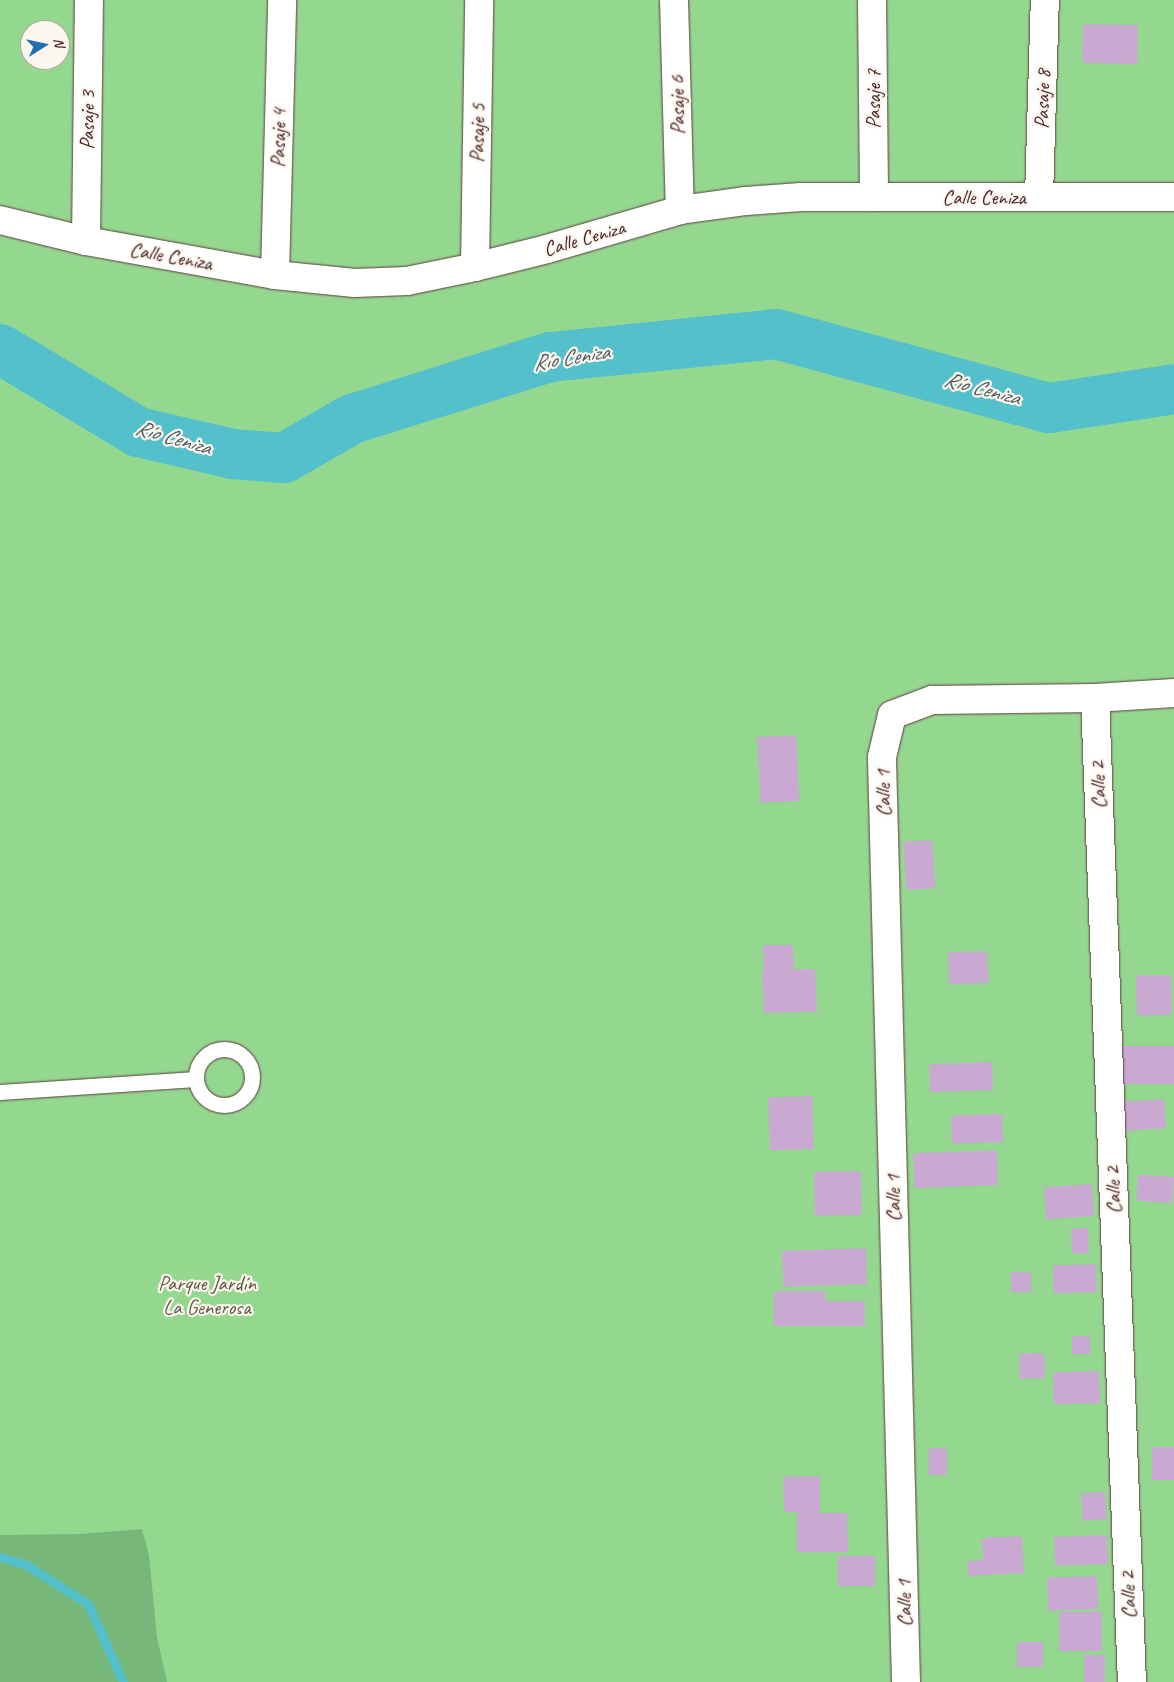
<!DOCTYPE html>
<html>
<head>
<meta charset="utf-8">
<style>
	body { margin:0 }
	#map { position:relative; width:1174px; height:1682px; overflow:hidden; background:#e8e1be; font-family:Caveat,sans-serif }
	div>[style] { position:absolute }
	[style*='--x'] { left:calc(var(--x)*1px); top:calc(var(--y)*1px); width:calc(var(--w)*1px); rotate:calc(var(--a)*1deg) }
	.green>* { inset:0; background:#94d890 }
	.forest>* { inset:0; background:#77b87a }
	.stream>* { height:9px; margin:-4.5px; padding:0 4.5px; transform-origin:4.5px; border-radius:4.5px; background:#53c0cb }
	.river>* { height:50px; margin:-25px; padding:0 25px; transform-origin:25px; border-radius:25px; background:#53c0cb }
	.building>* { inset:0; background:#c9a9d2; transform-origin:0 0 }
	.roads { filter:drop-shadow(0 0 1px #623c41) drop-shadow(0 0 1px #623c41) }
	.lane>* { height:15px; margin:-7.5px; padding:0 7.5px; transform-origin:7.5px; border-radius:7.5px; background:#fff }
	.lane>.ring { margin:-7.5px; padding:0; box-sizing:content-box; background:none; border:15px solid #fff; border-radius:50% }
	.street>* { height:28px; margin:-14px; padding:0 14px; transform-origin:14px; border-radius:14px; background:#fff }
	span { translate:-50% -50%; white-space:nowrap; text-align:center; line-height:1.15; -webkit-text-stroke:4.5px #fbf7ec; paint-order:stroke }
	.street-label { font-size:21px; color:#4a1f2b }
	.park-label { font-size:21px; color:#605649 }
	.water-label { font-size:22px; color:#4d5763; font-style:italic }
	.north { position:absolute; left:20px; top:20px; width:50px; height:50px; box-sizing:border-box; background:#fbf7ec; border:1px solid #b4a19f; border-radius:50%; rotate:80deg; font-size:14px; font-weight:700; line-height:20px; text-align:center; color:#4a1f2b }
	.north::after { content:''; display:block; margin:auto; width:18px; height:22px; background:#1f6fb2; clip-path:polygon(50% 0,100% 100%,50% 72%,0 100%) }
</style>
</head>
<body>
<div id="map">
	<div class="green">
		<i style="clip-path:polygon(evenodd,0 0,1174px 0,1174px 1682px,0 1682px,0 0,30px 30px,60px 30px,60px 60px,30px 60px,30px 30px)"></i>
	</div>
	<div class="forest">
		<i style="clip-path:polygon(142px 1529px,149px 1555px,157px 1637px,167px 1682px,0 1682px,0 1535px,80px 1534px)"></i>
	</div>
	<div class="stream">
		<i style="--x:0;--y:1557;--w:26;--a:16"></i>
		<i style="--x:25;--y:1564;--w:75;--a:32.4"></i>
		<i style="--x:88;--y:1604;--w:85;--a:65.8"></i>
	</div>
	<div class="river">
		<i style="--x:0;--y:349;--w:161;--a:31"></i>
		<i style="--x:138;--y:432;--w:98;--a:13"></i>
		<i style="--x:233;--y:454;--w:51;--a:4.5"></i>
		<i style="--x:284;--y:458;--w:78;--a:-29.8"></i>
		<i style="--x:352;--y:419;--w:207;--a:-17.4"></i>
		<i style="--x:550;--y:357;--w:227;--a:-5.8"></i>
		<i style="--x:776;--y:334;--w:283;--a:15.2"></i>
		<i style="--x:1049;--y:408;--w:126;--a:-8.6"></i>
	</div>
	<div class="building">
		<i style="left:1083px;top:24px;width:55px;height:39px;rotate:1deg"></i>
		<i style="left:796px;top:735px;width:66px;height:39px;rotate:87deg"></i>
		<i style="left:932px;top:840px;width:48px;height:29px;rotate:86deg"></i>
		<i style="clip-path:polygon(763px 945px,793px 945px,794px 970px,815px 969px,817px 1012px,764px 1013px,762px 971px,764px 971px)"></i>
		<i style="left:987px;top:951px;width:32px;height:39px;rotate:88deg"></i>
		<i style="left:1171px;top:975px;width:40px;height:35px;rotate:89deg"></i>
		<i style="left:1174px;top:1046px;width:38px;height:57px;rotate:90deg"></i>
		<i style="left:992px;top:1062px;width:28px;height:63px;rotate:88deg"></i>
		<i style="left:812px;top:1096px;width:53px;height:44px;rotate:88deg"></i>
		<i style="left:1164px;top:1099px;width:29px;height:47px;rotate:86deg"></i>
		<i style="left:1002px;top:1114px;width:28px;height:51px;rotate:88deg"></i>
		<i style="left:997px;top:1150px;width:35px;height:84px;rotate:88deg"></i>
		<i style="left:861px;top:1171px;width:44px;height:47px;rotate:89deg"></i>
		<i style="left:1174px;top:1177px;width:26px;height:36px;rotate:94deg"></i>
		<i style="left:1092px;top:1184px;width:32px;height:48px;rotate:86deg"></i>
		<i style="left:1088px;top:1228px;width:25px;height:17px;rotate:88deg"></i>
		<i style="left:866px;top:1248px;width:36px;height:84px;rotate:88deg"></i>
		<i style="left:1096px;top:1264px;width:28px;height:43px;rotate:88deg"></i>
		<i style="left:1031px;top:1272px;width:20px;height:20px;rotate:90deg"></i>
		<i style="clip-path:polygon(774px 1291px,825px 1291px,825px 1301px,865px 1301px,865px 1326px,774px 1326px)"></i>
		<i style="left:1072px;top:1336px;width:18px;height:18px"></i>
		<i style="left:1044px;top:1353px;width:25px;height:25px;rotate:88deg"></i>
		<i style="left:1099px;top:1371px;width:32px;height:46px;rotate:88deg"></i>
		<i style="left:1174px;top:1447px;width:33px;height:22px;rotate:90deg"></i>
		<i style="left:929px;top:1448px;width:18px;height:27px"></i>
		<i style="clip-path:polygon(820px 1476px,820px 1512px,807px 1513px,847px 1513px,848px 1552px,797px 1552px,797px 1512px,784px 1512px,783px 1477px)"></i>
		<i style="left:1105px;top:1492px;width:27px;height:24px;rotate:86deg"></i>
		<i style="left:1107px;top:1535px;width:29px;height:53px;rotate:88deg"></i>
		<i style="clip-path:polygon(1022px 1536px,1024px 1573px,968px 1576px,967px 1561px,983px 1560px,982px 1538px)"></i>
		<i style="left:838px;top:1556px;width:37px;height:30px"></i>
		<i style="left:1097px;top:1576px;width:33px;height:50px;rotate:88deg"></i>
		<i style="left:1059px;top:1612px;width:43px;height:39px"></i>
		<i style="left:1043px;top:1642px;width:25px;height:26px;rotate:90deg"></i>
		<i style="left:1084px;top:1655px;width:21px;height:27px"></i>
	</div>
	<div class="roads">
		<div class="lane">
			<i class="ring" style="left:196px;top:1049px;width:41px;height:41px"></i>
			<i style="--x:0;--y:1092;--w:196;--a:-3.8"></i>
		</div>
		<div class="street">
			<i style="--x:674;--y:0;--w:210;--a:88.4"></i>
			<i style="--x:872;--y:0;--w:197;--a:89.4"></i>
			<i style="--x:1039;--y:197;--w:197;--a:-88.3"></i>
			<i style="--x:0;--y:220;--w:89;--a:13.7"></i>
			<i style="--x:86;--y:241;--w:192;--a:10.2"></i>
			<i style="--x:275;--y:275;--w:80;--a:5.7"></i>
			<i style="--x:355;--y:283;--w:52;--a:-2.2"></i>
			<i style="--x:407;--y:281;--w:69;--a:-11.6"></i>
			<i style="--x:475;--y:267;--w:74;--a:-14"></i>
			<i style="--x:547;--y:249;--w:139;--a:-16.3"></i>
			<i style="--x:680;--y:210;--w:67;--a:-7.8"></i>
			<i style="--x:746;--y:201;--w:55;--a:-4.2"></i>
			<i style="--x:801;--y:197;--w:373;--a:0"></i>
			<i style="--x:86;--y:241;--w:241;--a:-89.3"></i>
			<i style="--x:475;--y:267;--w:267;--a:-89.1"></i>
			<i style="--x:275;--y:275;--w:275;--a:-88.5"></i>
			<i style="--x:1095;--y:698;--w:985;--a:87.85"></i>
			<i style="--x:906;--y:1682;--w:925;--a:-91.49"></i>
			<i style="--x:882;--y:757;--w:43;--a:-76.6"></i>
			<i style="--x:892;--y:715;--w:43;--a:-20.6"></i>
			<i style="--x:932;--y:700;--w:163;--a:-0.7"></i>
			<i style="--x:1095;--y:698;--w:79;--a:-3.6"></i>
		</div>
	</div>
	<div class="street-label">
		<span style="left:873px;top:99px;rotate:-90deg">Pasaje 7</span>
		<span style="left:1042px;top:99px;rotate:-88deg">Pasaje 8</span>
		<span style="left:677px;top:105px;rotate:-91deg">Pasaje 6</span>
		<span style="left:87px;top:120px;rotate:-89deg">Pasaje 3</span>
		<span style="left:477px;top:133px;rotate:-89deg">Pasaje 5</span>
		<span style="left:278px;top:138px;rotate:-89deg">Pasaje 4</span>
		<span style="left:984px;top:197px">Calle Ceniza</span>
		<span style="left:584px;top:238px;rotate:-16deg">Calle Ceniza</span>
		<span style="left:171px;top:256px;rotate:10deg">Calle Ceniza</span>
		<span style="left:1098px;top:785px;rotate:-92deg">Calle 2</span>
		<span style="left:883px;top:793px;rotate:-91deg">Calle 1</span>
		<span style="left:1113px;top:1190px;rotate:-92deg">Calle 2</span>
		<span style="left:893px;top:1198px;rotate:-91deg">Calle 1</span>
		<span style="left:1128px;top:1595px;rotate:-92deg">Calle 2</span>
		<span style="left:904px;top:1603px;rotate:-91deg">Calle 1</span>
	</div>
	<div class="park-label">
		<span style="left:207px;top:1295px">Parque Jardín<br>La Generosa</span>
	</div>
	<div class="water-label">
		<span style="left:571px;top:358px;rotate:-9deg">Río Ceniza</span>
		<span style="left:982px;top:389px;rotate:15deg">Río Ceniza</span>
		<span style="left:173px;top:438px;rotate:16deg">Río Ceniza</span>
	</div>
	<div class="north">N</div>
</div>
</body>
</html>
